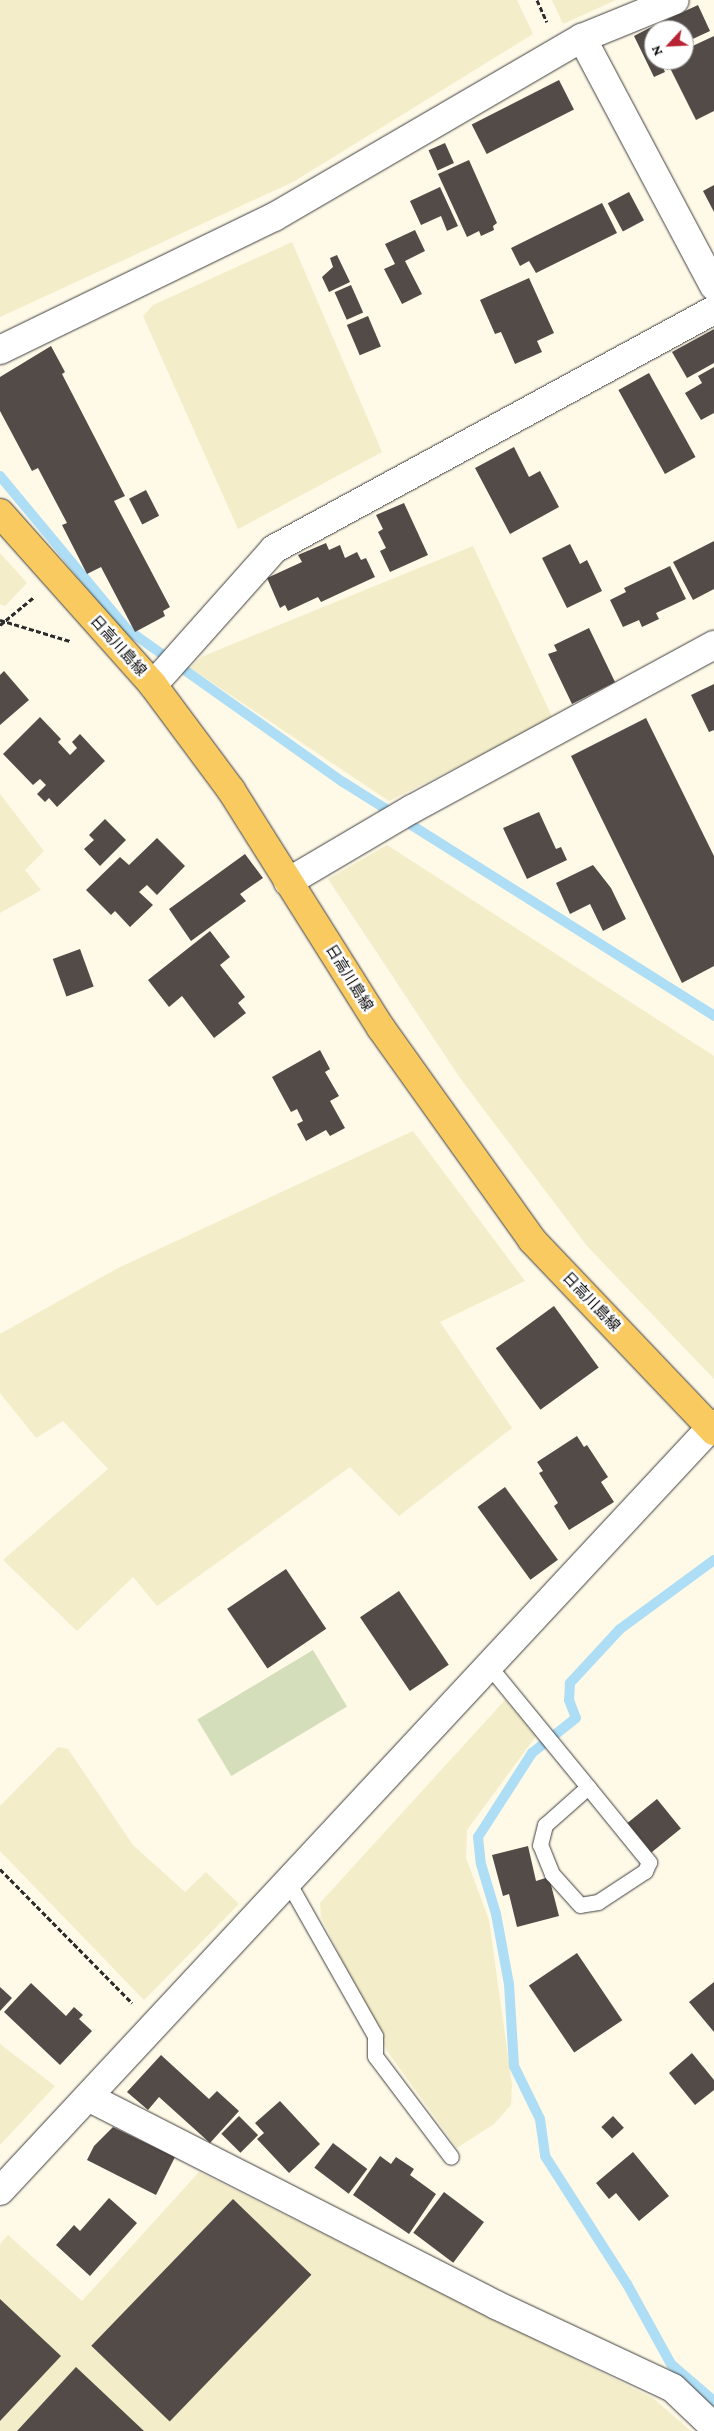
<!DOCTYPE html>
<html>
<head>
<meta charset="utf-8">
<style>
	body { margin:0 }
	#map { position:relative; width:714px; height:2431px; overflow:hidden; background:#fff9e7; font-family:"Crimson Pro","Noto Sans JP",serif }
	div>[style] { position:absolute }
	[style*='--x'] { left:calc(var(--x)*1px); top:calc(var(--y)*1px); width:calc(var(--w)*1px); rotate:calc(var(--a)*1deg) }
	.farmland>* { inset:0; background:#f3edc9 }
	.cemetery>* { inset:0; background:#d5debb; transform-origin:0 0 }
	.stream>* { height:10px; margin:-5px; padding:0 5px; transform-origin:5px; border-radius:5px; background:#addef5 }
	.building>* { inset:0; background:#534b47; transform-origin:0 0 }
	.path>* { height:3px; margin-top:-1.5px; transform-origin:0; background:repeating-linear-gradient(90deg,#2c2c2c 0 5px,transparent 0 7.5px) }
	.roads { filter:drop-shadow(0 0 1px #3d3d3d) drop-shadow(0 0 1px #3d3d3d) }
	.service>* { height:15px; margin:-7.5px; padding:0 7.5px; transform-origin:7.5px; border-radius:7.5px; background:#fff }
	.minor>* { height:28px; margin:-14px; padding:0 14px; transform-origin:14px; border-radius:14px; background:#fff }
	.primary>* { height:28px; margin:-14px; padding:0 14px; transform-origin:14px; border-radius:14px; background:#f8ca5f }
	span { translate:-50% -50%; white-space:nowrap; text-align:center; line-height:1.15; -webkit-text-stroke:5px #fff; paint-order:stroke }
	.street-label { font-size:15px; color:#0a0a0a }
	.north { position:absolute; left:644px; top:20px; width:50px; height:50px; box-sizing:border-box; background:#fff; border:1px solid #9d9d9d; border-radius:50%; rotate:245deg; font-size:14px; font-weight:700; line-height:20px; text-align:center; color:#0a0a0a }
	.north::after { content:''; display:block; margin:auto; width:18px; height:22px; background:#b82434; clip-path:polygon(50% 0,100% 100%,50% 72%,0 100%) }
</style>
</head>
<body>
<div id="map">
	<div class="farmland">
		<i style="clip-path:polygon(0 0,517px 0,533px 34px,293px 182px,0 317px)"></i>
		<i style="clip-path:polygon(552px 0,616px 0,563px 24px)"></i>
		<i style="clip-path:polygon(292px 242px,382px 452px,238px 529px,143px 316px,153px 305px)"></i>
		<i style="clip-path:polygon(473px 546px,553px 719px,389px 801px,190px 668px,201px 657px)"></i>
		<i style="clip-path:polygon(0 553px,27px 583px,5px 606px,0 604px)"></i>
		<i style="clip-path:polygon(0 794px,44px 851px,25px 870px,41px 890px,0 913px)"></i>
		<i style="clip-path:polygon(387px 845px,714px 1056px,714px 1379px,587px 1246px,460px 1078px,328px 879px)"></i>
		<i style="clip-path:polygon(413px 1131px,525px 1281px,440px 1322px,512px 1428px,399px 1516px,350px 1467px,157px 1606px,133px 1577px,77px 1631px,3px 1560px,108px 1469px,63px 1421px,36px 1438px,0 1393px,0 1334px,118px 1268px)"></i>
		<i style="clip-path:polygon(505px 1700px,536px 1736px,467px 1830px,466px 1858px,489px 1920px,512px 2085px,511px 2105px,494px 2124px,457px 2148px,387px 2051px,321px 1917px,320px 1903px)"></i>
		<i style="clip-path:polygon(58px 1747px,68px 1749px,133px 1845px,185px 1892px,206px 1872px,239px 1904px,144px 2000px,0 1851px,0 1806px)"></i>
		<i style="clip-path:polygon(0 2044px,55px 2086px,0 2145px)"></i>
		<i style="clip-path:polygon(199px 2172px,653px 2398px,691px 2431px,0 2431px,0 2244px,8px 2235px,82px 2301px)"></i>
	</div>
	<div class="cemetery">
		<i style="left:313px;top:1650px;width:66px;height:135px;rotate:59deg"></i>
	</div>
	<div class="stream">
		<i style="--x:0;--y:476;--w:200;--a:50.3"></i>
		<i style="--x:128;--y:630;--w:263;--a:35.3"></i>
		<i style="--x:343;--y:782;--w:439;--a:32.2"></i>
		<i style="--x:714;--y:1560;--w:117;--a:143.7"></i>
		<i style="--x:620;--y:1629;--w:74;--a:132.8"></i>
		<i style="--x:570;--y:1683;--w:17;--a:93"></i>
		<i style="--x:569;--y:1700;--w:19;--a:69"></i>
		<i style="--x:576;--y:1718;--w:56;--a:141.5"></i>
		<i style="--x:532;--y:1753;--w:100;--a:122.7"></i>
		<i style="--x:478;--y:1837;--w:27;--a:84"></i>
		<i style="--x:481;--y:1864;--w:52;--a:73.3"></i>
		<i style="--x:496;--y:1914;--w:71;--a:79.5"></i>
		<i style="--x:509;--y:1984;--w:82;--a:86.5"></i>
		<i style="--x:514;--y:2066;--w:59;--a:63.9"></i>
		<i style="--x:540;--y:2119;--w:37;--a:82"></i>
		<i style="--x:545;--y:2156;--w:152;--a:57.4"></i>
		<i style="--x:627;--y:2284;--w:91;--a:61.2"></i>
		<i style="--x:671;--y:2364;--w:57;--a:40.7"></i>
	</div>
	<div class="building">
		<i style="clip-path:polygon(698px 5px,710px 31px,684px 43px,684px 30px,662px 30px,659px 23px)"></i>
		<i style="clip-path:polygon(655px 25px,654px 60px,660px 60px,665px 72px,654px 77px,634px 36px)"></i>
		<i style="clip-path:polygon(714px 36px,714px 111px,696px 120px,666px 60px,684px 60px,684px 50px)"></i>
		<i style="left:559px;top:80px;width:33px;height:98px;rotate:63deg"></i>
		<i style="left:445px;top:143px;width:22px;height:18px;rotate:66deg"></i>
		<i style="clip-path:polygon(469px 160px,497px 223px,493px 226px,494px 230px,481px 236px,479px 231px,467px 237px,438px 174px)"></i>
		<i style="clip-path:polygon(714px 185px,714px 212px,703px 191px)"></i>
		<i style="clip-path:polygon(440px 187px,458px 226px,447px 231px,441px 216px,421px 225px,410px 201px)"></i>
		<i style="left:629px;top:192px;width:32px;height:24px;rotate:62deg"></i>
		<i style="clip-path:polygon(602px 203px,617px 233px,536px 273px,529px 261px,520px 266px,511px 248px)"></i>
		<i style="clip-path:polygon(415px 230px,425px 251px,405px 261px,422px 294px,402px 304px,384px 269px,395px 264px,385px 244px)"></i>
		<i style="clip-path:polygon(337px 255px,350px 282px,329px 292px,322px 277px,333px 267px,330px 258px)"></i>
		<i style="clip-path:polygon(529px 278px,554px 333px,537px 341px,542px 352px,515px 364px,501px 332px,495px 334px,480px 300px)"></i>
		<i style="left:351px;top:285px;width:30px;height:18px;rotate:66deg"></i>
		<i style="left:368px;top:316px;width:33px;height:23px;rotate:67deg"></i>
		<i style="clip-path:polygon(714px 329px,714px 363px,687px 378px,672px 352px)"></i>
		<i style="clip-path:polygon(51px 346px,65px 372px,62px 374px,125px 496px,114px 501px,170px 607px,163px 611px,165px 616px,135px 632px,101px 567px,87px 574px,62px 525px,67px 523px,38px 468px,32px 471px,0 411px,0 377px)"></i>
		<i style="clip-path:polygon(714px 367px,714px 413px,701px 420px,685px 393px,702px 383px,698px 376px)"></i>
		<i style="left:649px;top:373px;width:96px;height:35px;rotate:61deg"></i>
		<i style="clip-path:polygon(514px 447px,529px 477px,540px 471px,559px 507px,510px 534px,475px 468px)"></i>
		<i style="left:146px;top:490px;width:29px;height:19px;rotate:63deg"></i>
		<i style="clip-path:polygon(404px 503px,428px 555px,390px 572px,380px 551px,386px 548px,378px 532px,383px 529px,376px 515px)"></i>
		<i style="clip-path:polygon(714px 541px,714px 589px,693px 600px,673px 562px)"></i>
		<i style="clip-path:polygon(326px 543px,329px 550px,340px 545px,345px 558px,357px 552px,361px 560px,366px 558px,375px 577px,321px 602px,318px 597px,288px 611px,285px 605px,280px 608px,267px 578px,302px 562px,298px 555px)"></i>
		<i style="clip-path:polygon(570px 544px,580px 564px,587px 560px,602px 591px,567px 608px,542px 558px)"></i>
		<i style="clip-path:polygon(670px 566px,686px 599px,656px 613px,659px 619px,642px 627px,639px 620px,623px 627px,610px 600px,626px 592px,624px 588px)"></i>
		<i style="clip-path:polygon(589px 628px,615px 682px,572px 704px,548px 654px,557px 651px,554px 645px)"></i>
		<i style="clip-path:polygon(4px 671px,29px 700px,0 725px,0 675px)"></i>
		<i style="clip-path:polygon(714px 684px,714px 730px,709px 732px,691px 695px)"></i>
		<i style="clip-path:polygon(40px 717px,61px 739px,58px 742px,70px 755px,77px 748px,72px 742px,80px 734px,105px 761px,57px 807px,49px 798px,45px 802px,37px 794px,46px 785px,40px 779px,33px 785px,3px 754px)"></i>
		<i style="clip-path:polygon(646px 718px,714px 856px,714px 966px,682px 983px,571px 756px)"></i>
		<i style="clip-path:polygon(539px 812px,556px 849px,561px 847px,567px 860px,527px 879px,503px 828px)"></i>
		<i style="clip-path:polygon(105px 819px,126px 840px,100px 866px,84px 849px,94px 840px,89px 835px)"></i>
		<i style="clip-path:polygon(157px 838px,185px 866px,157px 895px,147px 885px,139px 892px,153px 905px,130px 927px,115px 911px,111px 915px,86px 890px,120px 857px,129px 865px)"></i>
		<i style="clip-path:polygon(245px 854px,263px 878px,240px 894px,246px 901px,191px 941px,169px 909px)"></i>
		<i style="clip-path:polygon(593px 865px,611px 888px,626px 919px,603px 931px,590px 904px,570px 914px,556px 883px)"></i>
		<i style="clip-path:polygon(210px 931px,230px 957px,220px 965px,245px 997px,238px 1003px,246px 1013px,214px 1038px,182px 996px,169px 1007px,148px 980px)"></i>
		<i style="left:80px;top:949px;width:40px;height:29px;rotate:70deg"></i>
		<i style="clip-path:polygon(320px 1050px,330px 1069px,325px 1072px,339px 1096px,330px 1101px,345px 1128px,330px 1136px,326px 1130px,306px 1141px,297px 1124px,303px 1121px,297px 1109px,291px 1112px,272px 1077px)"></i>
		<i style="left:554px;top:1306px;width:76px;height:72px;rotate:54deg"></i>
		<i style="clip-path:polygon(577px 1436px,584px 1447px,587px 1445px,608px 1477px,601px 1482px,614px 1502px,569px 1530px,554px 1506px,558px 1503px,539px 1473px,543px 1471px,537px 1462px)"></i>
		<i style="left:505px;top:1487px;width:90px;height:34px;rotate:54deg"></i>
		<i style="left:286px;top:1569px;width:72px;height:71px;rotate:56deg"></i>
		<i style="left:399px;top:1591px;width:89px;height:47px;rotate:56deg"></i>
		<i style="left:657px;top:1799px;width:38px;height:38px;rotate:51deg"></i>
		<i style="clip-path:polygon(528px 1846px,536px 1881px,549px 1877px,559px 1916px,517px 1927px,509px 1894px,503px 1896px,492px 1855px)"></i>
		<i style="left:577px;top:1953px;width:81px;height:58px;rotate:56deg"></i>
		<i style="clip-path:polygon(714px 1982px,714px 2032px,689px 2002px)"></i>
		<i style="clip-path:polygon(31px 1983px,66px 2016px,74px 2007px,83px 2015px,79px 2019px,92px 2031px,60px 2065px,4px 2012px)"></i>
		<i style="clip-path:polygon(0 1987px,12px 1998px,0 2011px)"></i>
		<i style="clip-path:polygon(692px 2053px,714px 2080px,714px 2090px,695px 2105px,669px 2073px)"></i>
		<i style="clip-path:polygon(161px 2055px,209px 2099px,217px 2091px,239px 2111px,210px 2143px,159px 2097px,148px 2110px,127px 2092px)"></i>
		<i style="clip-path:polygon(280px 2101px,320px 2144px,289px 2173px,257px 2139px,264px 2133px,255px 2123px)"></i>
		<i style="left:239px;top:2116px;width:27px;height:25px;rotate:45deg"></i>
		<i style="left:613px;top:2116px;width:16px;height:16px;rotate:47deg"></i>
		<i style="clip-path:polygon(113px 2127px,175px 2157px,156px 2195px,87px 2160px,94px 2146px)"></i>
		<i style="left:333px;top:2143px;width:43px;height:31px;rotate:37deg"></i>
		<i style="clip-path:polygon(633px 2152px,669px 2196px,639px 2221px,616px 2193px,609px 2199px,596px 2183px)"></i>
		<i style="clip-path:polygon(380px 2156px,391px 2164px,396px 2157px,414px 2169px,410px 2175px,436px 2194px,409px 2234px,353px 2195px)"></i>
		<i style="left:444px;top:2192px;width:50px;height:51px;rotate:37deg"></i>
		<i style="clip-path:polygon(109px 2198px,137px 2223px,90px 2276px,56px 2245px,74px 2225px,80px 2231px)"></i>
		<i style="left:233px;top:2199px;width:109px;height:204px;rotate:44deg"></i>
		<i style="clip-path:polygon(0 2299px,61px 2356px,0 2421px)"></i>
		<i style="clip-path:polygon(76px 2367px,144px 2431px,17px 2431px)"></i>
	</div>
	<div class="path">
		<i style="--x:537;--y:0;--w:24;--a:66"></i>
		<i style="--x:0;--y:620;--w:73;--a:16.7"></i>
		<i style="--x:0;--y:625;--w:44;--a:-39.5"></i>
		<i style="--x:0;--y:1869;--w:188;--a:45.4"></i>
	</div>
	<div class="roads">
		<div class="service">
			<i style="--x:489;--y:1666;--w:156;--a:50.7"></i>
			<i style="--x:588;--y:1787;--w:97;--a:50.9"></i>
			<i style="--x:649;--y:1862;--w:10;--a:114"></i>
			<i style="--x:645;--y:1871;--w:56;--a:146.6"></i>
			<i style="--x:598;--y:1902;--w:18;--a:171"></i>
			<i style="--x:580;--y:1905;--w:42;--a:-132.1"></i>
			<i style="--x:552;--y:1874;--w:31;--a:-112"></i>
			<i style="--x:540;--y:1845;--w:21;--a:-76"></i>
			<i style="--x:545;--y:1825;--w:57;--a:-41.5"></i>
			<i style="--x:288;--y:1882;--w:177;--a:60.5"></i>
			<i style="--x:375;--y:2036;--w:20;--a:90"></i>
			<i style="--x:375;--y:2056;--w:126;--a:53"></i>
		</div>
		<div class="minor">
			<i style="--x:582;--y:38;--w:281;--a:62"></i>
			<i style="--x:0;--y:350;--w:305;--a:-25.9"></i>
			<i style="--x:274;--y:217;--w:356;--a:-30.2"></i>
			<i style="--x:582;--y:38;--w:100;--a:-22.2"></i>
			<i style="--x:153;--y:685;--w:182;--a:-48.3"></i>
			<i style="--x:274;--y:549;--w:501;--a:-28.51"></i>
			<i style="--x:288;--y:882;--w:144;--a:-30.5"></i>
			<i style="--x:412;--y:809;--w:344;--a:-28.5"></i>
			<i style="--x:88;--y:2097;--w:458;--a:27"></i>
			<i style="--x:496;--y:2305;--w:195;--a:25.1"></i>
			<i style="--x:673;--y:2388;--w:57;--a:43.6"></i>
			<i style="--x:0;--y:2191;--w:1048;--a:-47.05"></i>
		</div>
		<div class="primary">
			<i style="--x:0;--y:513;--w:230;--a:48.3"></i>
			<i style="--x:153;--y:685;--w:131;--a:53.4"></i>
			<i style="--x:231;--y:790;--w:281;--a:57.8"></i>
			<i style="--x:381;--y:1028;--w:260;--a:54.5"></i>
			<i style="--x:532;--y:1240;--w:264;--a:46.4"></i>
		</div>
	</div>
	<div class="street-label">
		<span style="left:118px;top:646px;rotate:48deg">日高川島線</span>
		<span style="left:349px;top:978px;rotate:58deg">日高川島線</span>
		<span style="left:591px;top:1302px;rotate:46deg">日高川島線</span>
	</div>
	<div class="north">N</div>
</div>
</body>
</html>
